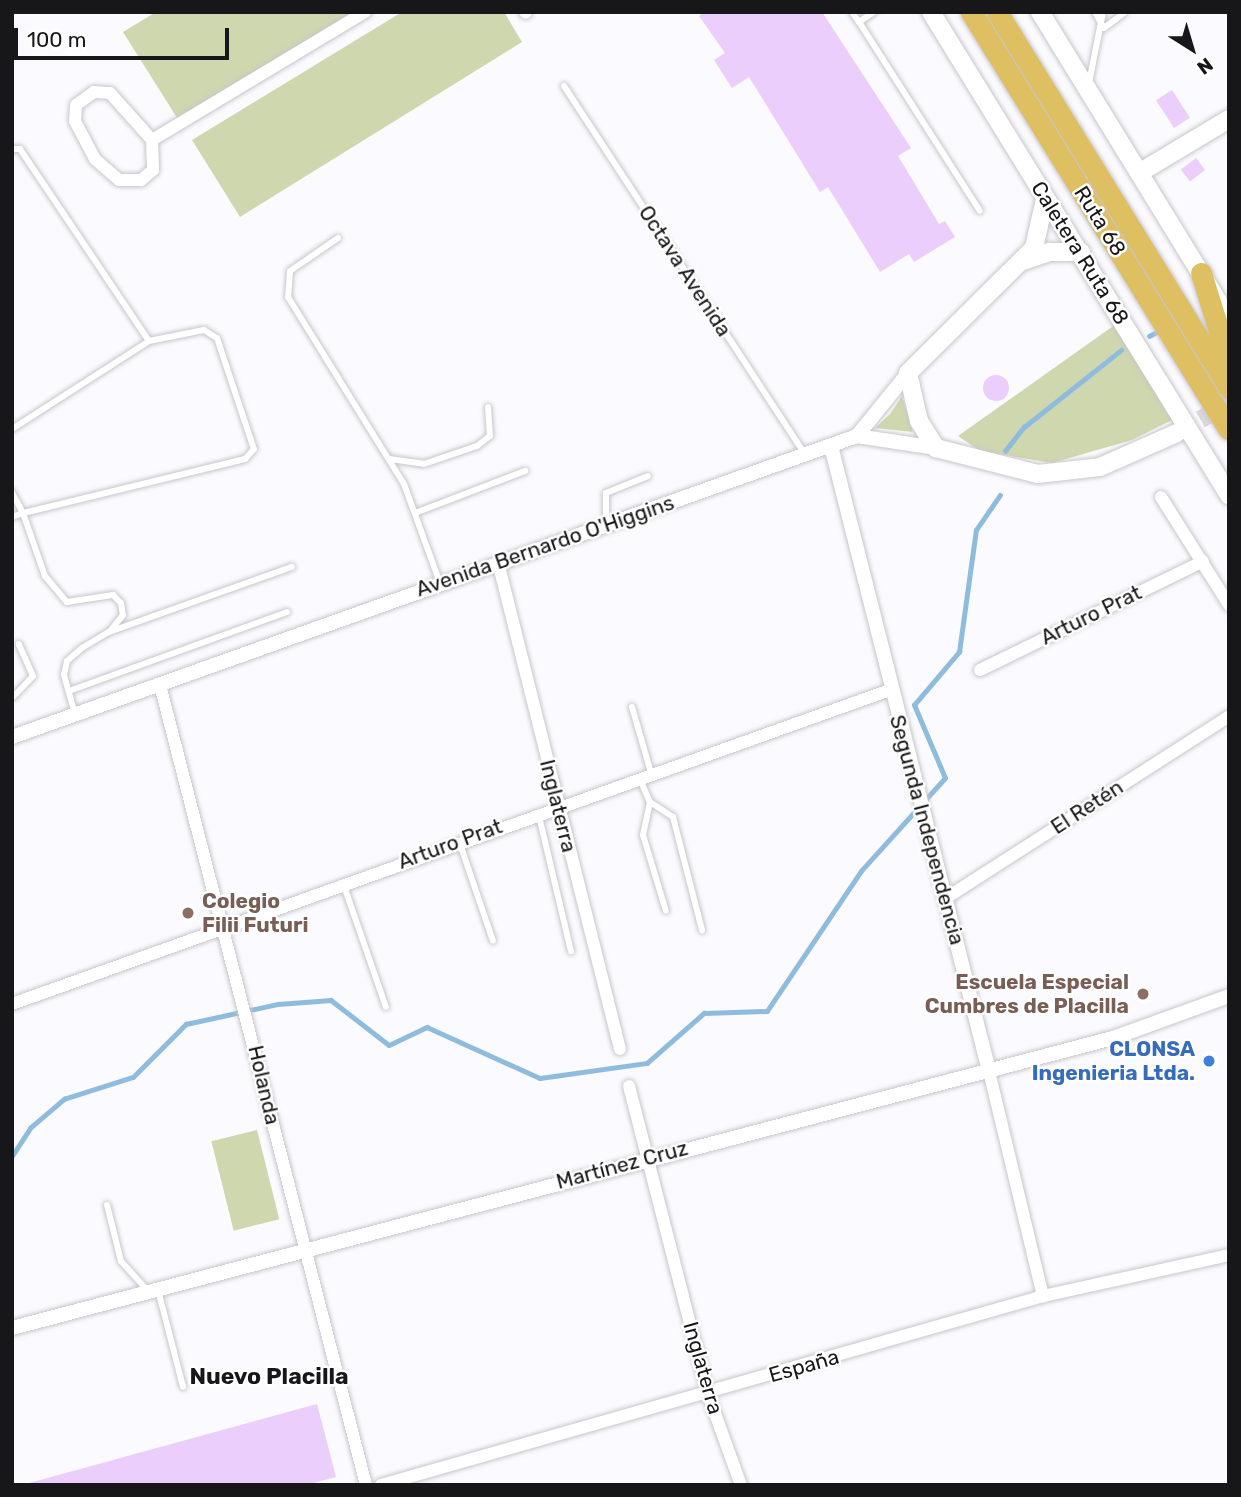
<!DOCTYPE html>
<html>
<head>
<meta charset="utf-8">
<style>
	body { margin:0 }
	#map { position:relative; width:1241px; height:1497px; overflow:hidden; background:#fbfafe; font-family:Rubik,sans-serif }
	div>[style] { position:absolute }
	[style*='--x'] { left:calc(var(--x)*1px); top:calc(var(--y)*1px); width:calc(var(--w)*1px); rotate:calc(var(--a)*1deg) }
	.green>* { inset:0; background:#cfd7ae; transform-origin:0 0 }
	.stream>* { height:4.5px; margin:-2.25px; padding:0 2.25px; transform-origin:2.25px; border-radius:2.25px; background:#8ebcde }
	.building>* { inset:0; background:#ebcefc; transform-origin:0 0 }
	.round { border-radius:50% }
	.secondary-tunnel>* { height:18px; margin-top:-9px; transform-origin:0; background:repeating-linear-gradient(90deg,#d9d8dc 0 18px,transparent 0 27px) }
	.roads { filter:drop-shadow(0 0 2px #c7c6cb) drop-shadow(0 0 2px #c7c6cb) }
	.service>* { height:6px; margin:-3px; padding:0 3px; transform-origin:3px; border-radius:3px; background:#fff }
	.minor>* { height:12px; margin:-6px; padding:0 6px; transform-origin:6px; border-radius:6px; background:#fff }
	.tertiary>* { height:14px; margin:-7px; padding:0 7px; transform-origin:7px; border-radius:7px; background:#fff }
	.secondary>* { height:18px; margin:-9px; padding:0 9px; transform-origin:9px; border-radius:9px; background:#fff }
	.motorway>* { height:21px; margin:-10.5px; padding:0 10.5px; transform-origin:10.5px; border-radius:10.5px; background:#debf62 }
	.dots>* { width:19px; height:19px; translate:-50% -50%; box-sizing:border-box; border:4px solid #fff; border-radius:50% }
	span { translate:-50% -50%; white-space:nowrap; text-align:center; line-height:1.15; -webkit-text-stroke:5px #fff; paint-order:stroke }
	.street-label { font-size:21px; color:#171719 }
	.education-label { font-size:21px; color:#785e54; font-weight:700 }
	.left { translate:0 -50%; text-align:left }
	.right { translate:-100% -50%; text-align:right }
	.shop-label { font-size:21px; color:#366cbe; font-weight:700 }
	.neighbourhood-label { font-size:23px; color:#171719; font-weight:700 }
	.frame { position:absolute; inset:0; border:14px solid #171719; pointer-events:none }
	.north { position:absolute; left:1157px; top:14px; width:70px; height:70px; -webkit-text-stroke:5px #fff; paint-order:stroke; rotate:143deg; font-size:19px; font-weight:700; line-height:28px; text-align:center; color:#171719 }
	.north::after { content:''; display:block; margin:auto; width:24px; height:32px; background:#171719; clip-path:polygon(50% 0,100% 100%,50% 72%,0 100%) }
	.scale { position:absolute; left:14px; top:28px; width:215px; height:32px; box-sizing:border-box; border:4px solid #171719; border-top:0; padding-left:9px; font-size:21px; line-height:24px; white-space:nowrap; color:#171719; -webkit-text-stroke:5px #fff; paint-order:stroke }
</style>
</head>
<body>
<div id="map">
	<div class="green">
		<i style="clip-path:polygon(156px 12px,352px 12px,179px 121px,123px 32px)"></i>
		<i style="clip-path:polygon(402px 12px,504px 12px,522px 42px,240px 217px,192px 140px)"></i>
		<i style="clip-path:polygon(1116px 324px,1172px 420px,1132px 440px,1052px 463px,980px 451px,958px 436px)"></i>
		<i style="clip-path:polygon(902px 396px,913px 432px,875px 428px,890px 414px)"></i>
		<i style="left:257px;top:1130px;width:92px;height:47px;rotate:76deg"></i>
	</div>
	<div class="stream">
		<i style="--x:1149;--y:336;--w:13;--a:-27"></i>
		<i style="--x:1005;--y:451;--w:31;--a:-52"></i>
		<i style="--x:1024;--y:427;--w:124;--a:-38.4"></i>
		<i style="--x:12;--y:1156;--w:33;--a:-57"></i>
		<i style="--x:30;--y:1128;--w:45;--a:-40.5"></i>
		<i style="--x:64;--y:1099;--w:72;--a:-17.7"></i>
		<i style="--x:133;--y:1077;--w:75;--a:-45"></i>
		<i style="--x:186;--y:1024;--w:94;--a:-12.3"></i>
		<i style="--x:278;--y:1004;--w:53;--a:-4.3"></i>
		<i style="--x:331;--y:1000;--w:73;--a:37.8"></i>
		<i style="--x:389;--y:1045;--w:42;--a:-25.3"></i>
		<i style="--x:427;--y:1027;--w:124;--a:24.3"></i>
		<i style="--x:540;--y:1078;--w:108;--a:-8"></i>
		<i style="--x:647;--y:1063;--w:76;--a:-41.3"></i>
		<i style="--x:704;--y:1013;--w:63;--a:-1.8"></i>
		<i style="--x:767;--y:1011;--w:169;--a:-56.1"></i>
		<i style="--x:861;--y:871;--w:125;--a:-47.9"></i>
		<i style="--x:945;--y:778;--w:79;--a:-113"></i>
		<i style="--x:914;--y:705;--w:70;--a:-49.7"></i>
		<i style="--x:959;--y:652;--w:123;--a:-82.1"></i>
		<i style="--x:976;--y:530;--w:42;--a:-55.6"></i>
	</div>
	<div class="building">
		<i style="clip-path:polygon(705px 12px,822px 12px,911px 148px,898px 156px,939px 224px,945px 221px,955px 237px,914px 262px,909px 254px,880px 272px,828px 187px,820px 192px,749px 77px,732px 88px,714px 60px,725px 53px,699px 16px)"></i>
		<i style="left:1172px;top:90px;width:33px;height:19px;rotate:57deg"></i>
		<i style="left:1196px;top:158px;width:15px;height:19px;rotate:53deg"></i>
		<i class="round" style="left:983px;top:375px;width:26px;height:26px"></i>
		<i style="clip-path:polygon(317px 1404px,336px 1477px,306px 1485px,22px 1485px)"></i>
	</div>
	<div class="secondary-tunnel">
		<i style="--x:1177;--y:433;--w:60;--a:-30"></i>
	</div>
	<div class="roads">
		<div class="service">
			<i style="--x:852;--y:12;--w:12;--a:55"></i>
			<i style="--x:859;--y:22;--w:18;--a:-34"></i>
			<i style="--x:1095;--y:12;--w:18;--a:61"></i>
			<i style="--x:1104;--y:28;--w:26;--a:-37"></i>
			<i style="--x:859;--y:22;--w:224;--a:57.4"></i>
			<i style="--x:1089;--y:83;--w:72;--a:-78.8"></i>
			<i style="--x:564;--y:86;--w:439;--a:56.8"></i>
			<i style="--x:12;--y:149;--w:8;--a:0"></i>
			<i style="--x:20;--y:149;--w:231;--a:56.1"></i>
			<i style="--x:338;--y:238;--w:58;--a:145.5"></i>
			<i style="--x:290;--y:271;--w:26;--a:94"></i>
			<i style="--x:288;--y:297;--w:220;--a:58.2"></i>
			<i style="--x:404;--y:484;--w:105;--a:70"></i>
			<i style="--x:12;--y:429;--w:163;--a:-32.7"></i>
			<i style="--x:149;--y:341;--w:56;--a:-11.3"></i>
			<i style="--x:204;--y:330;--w:15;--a:32"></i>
			<i style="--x:217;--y:338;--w:117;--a:71.6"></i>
			<i style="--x:254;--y:449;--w:13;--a:132"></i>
			<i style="--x:245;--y:459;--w:228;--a:166.3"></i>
			<i style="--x:23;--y:513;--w:24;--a:-118"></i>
			<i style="--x:390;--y:459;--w:34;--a:8"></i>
			<i style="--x:424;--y:464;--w:56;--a:-18.8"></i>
			<i style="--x:477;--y:446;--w:16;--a:-38"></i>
			<i style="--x:490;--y:436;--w:29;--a:-94"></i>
			<i style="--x:415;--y:513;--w:118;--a:-20.9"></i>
			<i style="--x:12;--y:517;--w:12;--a:-20"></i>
			<i style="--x:23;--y:513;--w:67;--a:70.8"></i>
			<i style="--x:45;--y:576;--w:34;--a:50"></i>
			<i style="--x:67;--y:602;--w:47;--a:-8.7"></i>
			<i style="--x:113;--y:595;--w:11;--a:45"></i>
			<i style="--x:121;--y:603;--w:12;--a:81"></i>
			<i style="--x:123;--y:615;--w:21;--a:129"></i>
			<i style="--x:606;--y:524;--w:31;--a:-90"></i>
			<i style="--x:606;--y:493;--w:45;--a:-22"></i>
			<i style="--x:69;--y:691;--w:232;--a:-19.9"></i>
			<i style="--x:12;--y:698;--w:30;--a:-46"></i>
			<i style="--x:33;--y:676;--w:35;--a:-114"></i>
			<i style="--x:632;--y:707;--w:69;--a:73.9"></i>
			<i style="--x:75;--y:714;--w:41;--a:-105.8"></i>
			<i style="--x:64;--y:675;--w:14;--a:-78"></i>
			<i style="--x:67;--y:661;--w:20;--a:-41"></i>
			<i style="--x:82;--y:648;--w:31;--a:-31"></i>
			<i style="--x:109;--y:632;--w:194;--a:-19.6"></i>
			<i style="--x:640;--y:779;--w:25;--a:67"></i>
			<i style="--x:650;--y:802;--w:27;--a:33"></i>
			<i style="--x:673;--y:817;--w:117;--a:75.6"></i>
			<i style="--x:650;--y:802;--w:34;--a:102"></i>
			<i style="--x:643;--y:835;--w:79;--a:73.2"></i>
			<i style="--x:539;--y:816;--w:139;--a:76.7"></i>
			<i style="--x:460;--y:844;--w:102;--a:71.2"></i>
			<i style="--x:343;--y:883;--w:131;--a:70.9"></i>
			<i style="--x:107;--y:1205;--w:58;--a:76"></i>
			<i style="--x:121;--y:1261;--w:40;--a:48"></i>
			<i style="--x:158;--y:1290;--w:100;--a:75.5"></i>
		</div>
		<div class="minor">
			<i style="--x:525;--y:12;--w:1;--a:45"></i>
			<i style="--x:94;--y:92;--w:16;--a:4"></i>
			<i style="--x:110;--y:93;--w:63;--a:48.2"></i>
			<i style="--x:152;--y:140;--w:30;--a:88"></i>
			<i style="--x:153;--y:170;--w:16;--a:140"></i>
			<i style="--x:141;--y:180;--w:22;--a:180"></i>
			<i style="--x:119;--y:180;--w:32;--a:-139"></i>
			<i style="--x:95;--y:159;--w:43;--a:-117.8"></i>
			<i style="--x:75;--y:121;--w:16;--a:-86"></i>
			<i style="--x:76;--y:105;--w:22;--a:-36"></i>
			<i style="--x:152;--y:140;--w:249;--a:-31"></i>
			<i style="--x:1161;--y:497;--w:128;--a:57.8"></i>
			<i style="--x:498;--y:562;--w:502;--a:75.94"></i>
			<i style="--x:980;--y:670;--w:248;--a:-26"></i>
			<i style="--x:160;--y:685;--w:826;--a:75.56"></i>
			<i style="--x:946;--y:898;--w:336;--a:-32.7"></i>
			<i style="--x:12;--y:1004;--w:932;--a:-19.68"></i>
			<i style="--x:988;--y:1067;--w:236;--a:76.5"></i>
			<i style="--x:629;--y:1086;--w:318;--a:75.6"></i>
			<i style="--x:708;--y:1394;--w:97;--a:70.1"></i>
			<i style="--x:381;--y:1485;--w:688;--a:-15.93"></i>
			<i style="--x:1043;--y:1296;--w:190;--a:-12.4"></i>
		</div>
		<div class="tertiary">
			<i style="--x:857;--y:436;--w:80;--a:8.6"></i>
			<i style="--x:831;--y:446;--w:641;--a:75.81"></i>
			<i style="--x:12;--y:737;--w:897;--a:-19.61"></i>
			<i style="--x:857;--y:436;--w:81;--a:-51"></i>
			<i style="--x:12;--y:1328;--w:1139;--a:-14.76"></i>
			<i style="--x:1113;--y:1038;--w:123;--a:-19.9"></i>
		</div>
		<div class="secondary">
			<i style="--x:931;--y:12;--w:568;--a:58.33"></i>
			<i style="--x:1040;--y:12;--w:361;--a:58.4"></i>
			<i style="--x:1139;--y:173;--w:105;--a:-31"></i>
			<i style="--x:1045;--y:199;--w:50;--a:102.7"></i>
			<i style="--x:1034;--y:248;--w:177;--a:135.2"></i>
			<i style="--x:908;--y:373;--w:49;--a:77.1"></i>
			<i style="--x:919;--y:421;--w:32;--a:58"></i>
			<i style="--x:936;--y:448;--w:105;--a:14.3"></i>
			<i style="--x:1038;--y:474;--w:62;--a:-6.4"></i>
			<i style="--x:1100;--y:467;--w:84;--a:-23.8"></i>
			<i style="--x:1023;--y:261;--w:28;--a:-19"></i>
			<i style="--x:1049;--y:252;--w:32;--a:0"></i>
		</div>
		<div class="motorway">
			<i style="--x:971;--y:12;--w:490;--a:58.3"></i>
			<i style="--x:997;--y:12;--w:442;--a:58.3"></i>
			<i style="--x:1201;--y:273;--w:94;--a:72.7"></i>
		</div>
	</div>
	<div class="dots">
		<i style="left:188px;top:913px;background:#8d6e63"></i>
		<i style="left:1143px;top:994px;background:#8d6e63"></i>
		<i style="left:1209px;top:1061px;background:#3f7fe0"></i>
	</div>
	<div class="street-label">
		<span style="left:1100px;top:221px;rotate:58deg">Ruta 68</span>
		<span style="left:1080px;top:253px;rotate:58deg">Caletera Ruta 68</span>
		<span style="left:685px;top:271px;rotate:57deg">Octava Avenida</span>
		<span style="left:545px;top:546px;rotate:-19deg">Avenida Bernardo O'Higgins</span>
		<span style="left:1091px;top:615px;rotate:-26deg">Arturo Prat</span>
		<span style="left:558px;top:806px;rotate:76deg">Inglaterra</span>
		<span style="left:1087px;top:807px;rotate:-33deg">El Retén</span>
		<span style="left:927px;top:830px;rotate:75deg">Segunda Independencia</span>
		<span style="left:450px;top:844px;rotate:-20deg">Arturo Prat</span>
		<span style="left:264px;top:1085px;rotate:77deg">Holanda</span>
		<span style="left:622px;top:1165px;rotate:-15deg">Martínez Cruz</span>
		<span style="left:804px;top:1366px;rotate:-16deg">España</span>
		<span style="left:703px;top:1368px;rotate:74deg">Inglaterra</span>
	</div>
	<div class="education-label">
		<span class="left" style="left:202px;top:913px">Colegio<br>Filii Futuri</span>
		<span class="right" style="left:1129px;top:994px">Escuela Especial<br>Cumbres de Placilla</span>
	</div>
	<div class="shop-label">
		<span class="right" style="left:1195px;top:1061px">CLONSA<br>Ingenieria Ltda.</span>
	</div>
	<div class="neighbourhood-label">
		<span style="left:269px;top:1376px">Nuevo Placilla</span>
	</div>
	<div class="frame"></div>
	<div class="north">N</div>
	<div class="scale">100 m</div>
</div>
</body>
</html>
